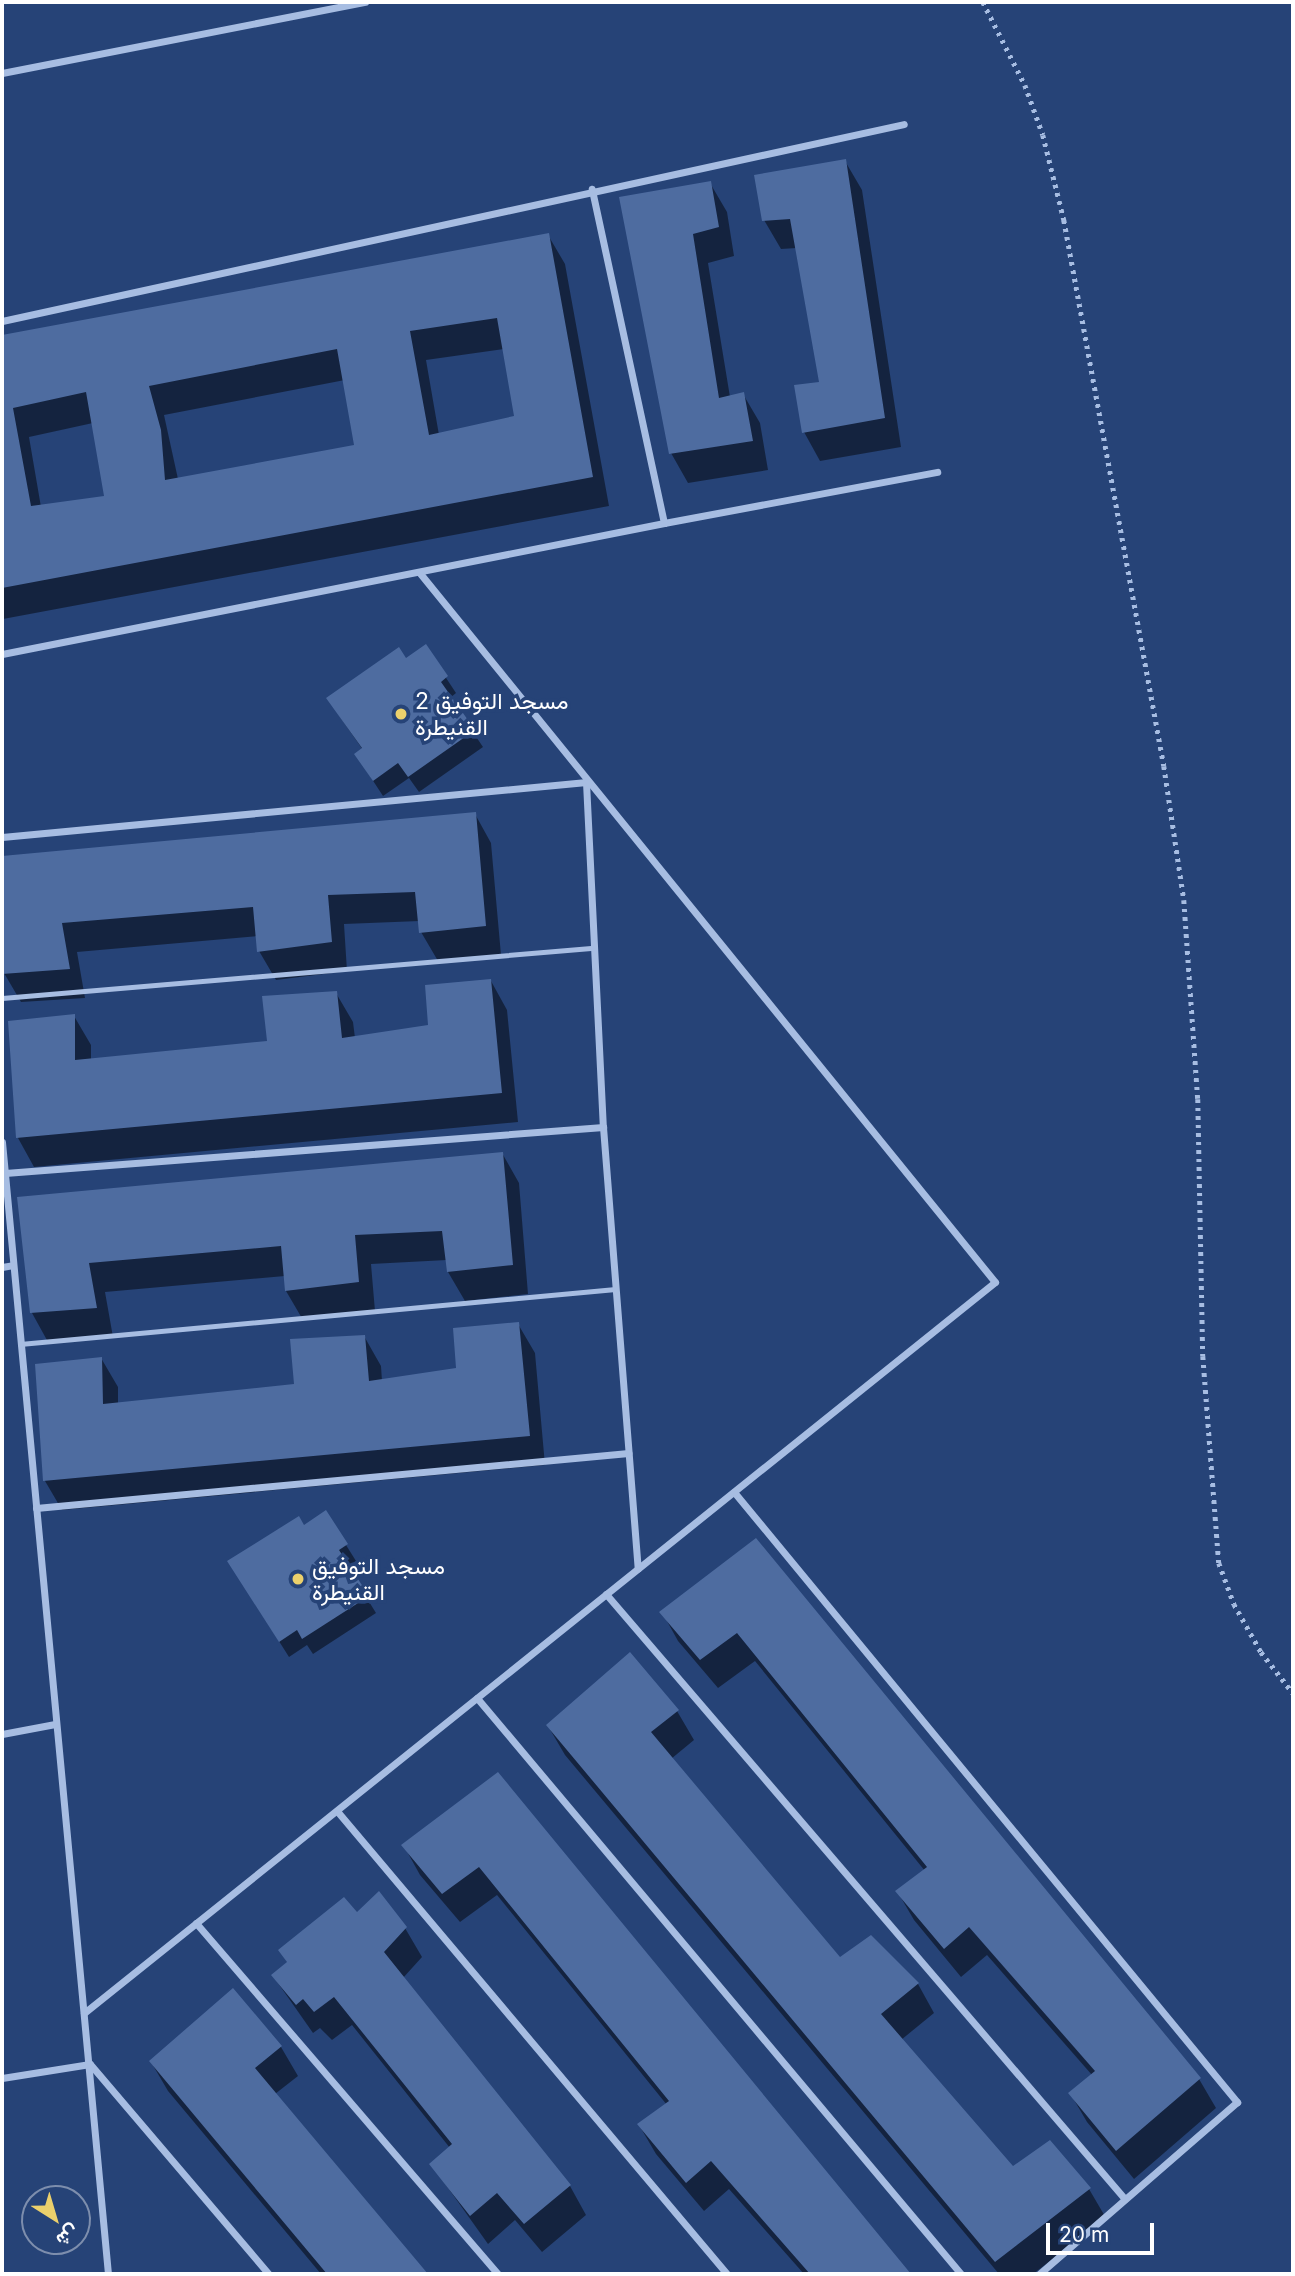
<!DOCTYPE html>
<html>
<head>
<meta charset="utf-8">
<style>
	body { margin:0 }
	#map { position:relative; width:1295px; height:2276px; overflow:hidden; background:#264377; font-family:Inter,Vazirmatn,sans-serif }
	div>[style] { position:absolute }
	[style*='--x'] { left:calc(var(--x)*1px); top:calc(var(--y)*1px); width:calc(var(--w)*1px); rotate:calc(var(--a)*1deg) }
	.shadow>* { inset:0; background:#0007 }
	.building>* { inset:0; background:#4e6ca0 }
	.path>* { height:4.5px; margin-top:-2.25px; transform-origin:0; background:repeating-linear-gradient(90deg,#a7bde2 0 3.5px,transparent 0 8.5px) }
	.service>* { height:5px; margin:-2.5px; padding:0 2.5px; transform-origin:2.5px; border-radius:2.5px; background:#a7bde2 }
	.minor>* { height:7px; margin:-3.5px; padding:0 3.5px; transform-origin:3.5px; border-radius:3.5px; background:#a7bde2 }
	.dots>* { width:19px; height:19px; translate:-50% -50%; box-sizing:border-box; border:4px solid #264377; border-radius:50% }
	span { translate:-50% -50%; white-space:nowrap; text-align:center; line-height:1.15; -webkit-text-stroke:7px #264377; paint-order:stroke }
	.poi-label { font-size:23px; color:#fff }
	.left { translate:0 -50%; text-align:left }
	.frame { position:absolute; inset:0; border:4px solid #fff; pointer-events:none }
	.north { position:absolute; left:21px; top:2185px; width:70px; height:70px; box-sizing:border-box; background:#264377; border:2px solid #7d8ead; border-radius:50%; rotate:143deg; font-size:19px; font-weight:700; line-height:28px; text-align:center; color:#fff }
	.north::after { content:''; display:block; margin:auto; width:24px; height:32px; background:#ebd06c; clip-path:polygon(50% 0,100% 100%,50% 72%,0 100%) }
	.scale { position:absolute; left:1046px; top:2223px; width:108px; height:32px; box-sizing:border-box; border:4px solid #fff; border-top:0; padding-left:9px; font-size:21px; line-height:24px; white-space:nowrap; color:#fff; -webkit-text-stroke:5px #264377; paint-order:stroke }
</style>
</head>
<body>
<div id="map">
	<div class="shadow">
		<i style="clip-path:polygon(845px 161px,862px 190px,901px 447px,820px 461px,804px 432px,821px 384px,797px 248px,781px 249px,764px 220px)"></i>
		<i style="clip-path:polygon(710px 183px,727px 212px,734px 256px,708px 263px,730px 397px,743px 394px,760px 423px,768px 470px,688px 483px,671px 453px,621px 199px)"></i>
		<i style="clip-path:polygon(evenodd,548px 235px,565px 264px,609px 506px,3px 619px,2px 337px,548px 235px,504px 349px,516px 417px,439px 435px,426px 360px,504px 349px,548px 235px,345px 380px,356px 446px,178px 479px,164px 415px,345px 380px,548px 235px,93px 423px,106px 498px,41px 507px,29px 437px,93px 423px)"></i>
		<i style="clip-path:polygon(425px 646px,456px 693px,450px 698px,483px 747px,419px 792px,409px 778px,383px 796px,366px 770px,363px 750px,338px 714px)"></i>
		<i style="clip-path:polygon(475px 814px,491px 843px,501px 955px,438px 961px,421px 932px,420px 921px,344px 924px,347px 971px,276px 980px,259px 951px,258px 936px,77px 952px,85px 998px,21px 1002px,4px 973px,2px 858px)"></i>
		<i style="clip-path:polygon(491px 981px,507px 1010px,518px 1122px,34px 1167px,18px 1138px,74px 1016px,91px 1045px,91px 1061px,269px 1043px,336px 993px,353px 1022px,355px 1038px,430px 1027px)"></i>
		<i style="clip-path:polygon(502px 1153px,519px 1183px,528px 1294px,465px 1301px,448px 1272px,447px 1260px,371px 1264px,375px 1311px,303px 1320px,286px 1291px,285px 1276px,105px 1292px,113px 1337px,48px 1342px,32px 1313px,19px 1198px)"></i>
		<i style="clip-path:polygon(518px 1324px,535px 1353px,545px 1465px,62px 1510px,45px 1481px,37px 1366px,101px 1358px,118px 1387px,118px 1404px,296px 1386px,364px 1336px,381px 1366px,382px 1381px,458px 1370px)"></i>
		<i style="clip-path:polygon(326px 1513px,356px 1561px,347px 1566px,376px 1613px,313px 1654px,307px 1645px,289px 1657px,239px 1578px)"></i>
		<i style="clip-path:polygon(756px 1541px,1199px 2079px,1216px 2108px,1134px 2179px,1087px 2122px,1070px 2093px,1092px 2075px,987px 1955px,961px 1977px,914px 1920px,897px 1891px,925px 1871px,755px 1661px,718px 1688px,678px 1641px,662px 1612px)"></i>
		<i style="clip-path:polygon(677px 1711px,694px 1740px,671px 1759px,840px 1959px,871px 1937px,918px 1984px,934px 2013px,901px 2040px,1013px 2169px,1089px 2189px,1106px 2218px,1033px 2274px,999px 2274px,565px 1755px,548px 1726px)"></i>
		<i style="clip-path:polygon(498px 1774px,909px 2274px,804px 2274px,729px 2189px,704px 2211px,656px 2154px,639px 2125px,667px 2105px,497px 1895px,460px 1922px,420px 1875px,404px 1846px)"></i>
		<i style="clip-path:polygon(357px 1915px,405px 1928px,422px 1957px,403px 1978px,570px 2186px,586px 2215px,542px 2252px,515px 2220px,488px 2244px,431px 2164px,450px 2148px,352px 2025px,332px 2040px,320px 2028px,313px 2033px,273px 1976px,288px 1963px,280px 1950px)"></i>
		<i style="clip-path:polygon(233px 1991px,281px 2047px,298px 2076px,275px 2094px,425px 2274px,321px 2274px,168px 2091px,151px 2062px)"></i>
	</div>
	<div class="building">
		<i style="clip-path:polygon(846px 159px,885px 418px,802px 433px,794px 385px,819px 382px,790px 219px,762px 221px,754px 175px)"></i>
		<i style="clip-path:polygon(711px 181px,719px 227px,693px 234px,719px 398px,744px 392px,753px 441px,669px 454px,619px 197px)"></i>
		<i style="clip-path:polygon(evenodd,549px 233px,593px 477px,2px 588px,2px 335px,549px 233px,497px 318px,514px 416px,429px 435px,410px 331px,497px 318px,549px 233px,337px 349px,354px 445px,165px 480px,161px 430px,149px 386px,337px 349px,549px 233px,86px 392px,104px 496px,31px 506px,13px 408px,86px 392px)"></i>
		<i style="clip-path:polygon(426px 644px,448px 676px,441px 682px,475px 730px,408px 777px,398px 763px,373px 781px,354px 754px,362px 748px,326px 698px,399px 647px,406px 658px)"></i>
		<i style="clip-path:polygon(476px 812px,486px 926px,419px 933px,415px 892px,328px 895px,332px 942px,257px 952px,253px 907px,62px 923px,70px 969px,2px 974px,2px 856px)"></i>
		<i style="clip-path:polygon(491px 979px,502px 1093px,16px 1138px,8px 1021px,75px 1014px,75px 1060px,267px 1041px,262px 996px,337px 991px,342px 1038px,428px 1025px,425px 985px)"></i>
		<i style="clip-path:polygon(503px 1152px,513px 1265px,447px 1272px,442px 1231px,355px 1235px,359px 1282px,285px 1291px,281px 1246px,89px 1263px,97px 1308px,30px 1313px,17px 1197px)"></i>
		<i style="clip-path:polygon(519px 1322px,530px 1436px,43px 1481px,35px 1364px,102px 1357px,103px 1404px,294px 1384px,290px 1339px,365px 1335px,369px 1381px,456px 1368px,453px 1328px)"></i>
		<i style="clip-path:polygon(326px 1510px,348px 1544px,339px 1550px,369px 1596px,302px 1639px,297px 1630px,279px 1642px,227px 1561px,299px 1516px,304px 1525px)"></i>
		<i style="clip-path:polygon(756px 1538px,1201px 2078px,1116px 2151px,1068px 2093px,1095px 2071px,969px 1927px,944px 1949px,895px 1891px,927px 1867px,737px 1633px,700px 1660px,659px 1612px)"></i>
		<i style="clip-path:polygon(630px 1652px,679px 1710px,651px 1732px,840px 1957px,871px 1935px,919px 1983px,881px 2014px,1013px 2166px,1050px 2140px,1091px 2188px,995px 2262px,546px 1725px)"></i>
		<i style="clip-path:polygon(498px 1772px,911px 2274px,810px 2274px,711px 2161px,686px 2183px,637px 2124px,669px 2101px,479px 1867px,442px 1894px,401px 1845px)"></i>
		<i style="clip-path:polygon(379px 1891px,407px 1927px,384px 1952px,571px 2185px,524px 2224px,497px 2193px,470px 2216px,429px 2164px,452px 2144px,334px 1997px,314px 2012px,303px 1999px,296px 2005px,271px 1975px,287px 1962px,278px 1950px,344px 1897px,357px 1912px)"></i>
		<i style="clip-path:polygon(233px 1988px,282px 2046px,255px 2068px,428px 2274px,327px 2274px,149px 2061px)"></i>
	</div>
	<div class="path">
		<i style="--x:983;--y:2;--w:93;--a:63.2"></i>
		<i style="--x:1025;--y:85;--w:53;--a:70.2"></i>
		<i style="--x:1043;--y:135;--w:88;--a:76.1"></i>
		<i style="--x:1064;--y:220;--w:555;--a:79.62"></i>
		<i style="--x:1164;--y:766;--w:135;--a:81.5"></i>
		<i style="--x:1184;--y:900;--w:199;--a:86"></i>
		<i style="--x:1198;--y:1099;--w:257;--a:88.9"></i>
		<i style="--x:1203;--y:1356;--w:208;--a:85.6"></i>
		<i style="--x:1219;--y:1563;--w:44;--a:69.9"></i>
		<i style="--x:1234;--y:1604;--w:55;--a:60.6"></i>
		<i style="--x:1261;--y:1652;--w:52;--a:52"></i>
	</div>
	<div class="service">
		<i style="--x:2;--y:998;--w:591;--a:-4.85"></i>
		<i style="--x:20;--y:1344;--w:598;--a:-5.28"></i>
	</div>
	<div class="minor">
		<i style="--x:2;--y:73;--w:370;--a:-11.1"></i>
		<i style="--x:2;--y:321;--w:923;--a:-12.32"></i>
		<i style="--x:664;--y:523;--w:278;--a:-10.6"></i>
		<i style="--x:2;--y:654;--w:675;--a:-11.19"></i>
		<i style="--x:664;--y:523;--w:342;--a:-102.2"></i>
		<i style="--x:586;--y:782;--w:345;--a:87.2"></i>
		<i style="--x:603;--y:1127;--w:443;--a:85.5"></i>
		<i style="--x:2;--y:837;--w:587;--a:-5.38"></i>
		<i style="--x:2;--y:1142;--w:1137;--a:84.65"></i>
		<i style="--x:5;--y:1173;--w:600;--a:-4.4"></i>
		<i style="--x:2;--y:1267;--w:11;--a:-10"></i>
		<i style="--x:734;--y:1492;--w:791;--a:50.49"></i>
		<i style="--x:1237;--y:2102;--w:262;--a:139"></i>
		<i style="--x:36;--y:1508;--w:595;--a:-5.31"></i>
		<i style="--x:606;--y:1594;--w:797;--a:49.38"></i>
		<i style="--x:477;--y:1698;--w:752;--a:49.96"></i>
		<i style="--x:2;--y:1734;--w:54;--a:-10.7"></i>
		<i style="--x:337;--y:1811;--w:605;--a:49.89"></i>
		<i style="--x:196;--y:1923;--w:463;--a:49.3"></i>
		<i style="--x:84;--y:2013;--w:1168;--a:-38.74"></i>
		<i style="--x:995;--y:1282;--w:914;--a:-129.05"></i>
		<i style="--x:2;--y:2078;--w:89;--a:-9"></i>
		<i style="--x:90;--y:2064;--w:276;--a:49.6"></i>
	</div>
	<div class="dots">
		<i style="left:401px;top:714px;background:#ebd06c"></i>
		<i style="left:298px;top:1579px;background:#ebd06c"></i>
	</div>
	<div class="poi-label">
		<span class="left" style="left:415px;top:714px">2 مسجد التوفيق<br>القنيطرة</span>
		<span class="left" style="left:312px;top:1579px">مسجد التوفيق<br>القنيطرة</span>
	</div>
	<div class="frame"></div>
	<div class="north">ش</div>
	<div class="scale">20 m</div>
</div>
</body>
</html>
